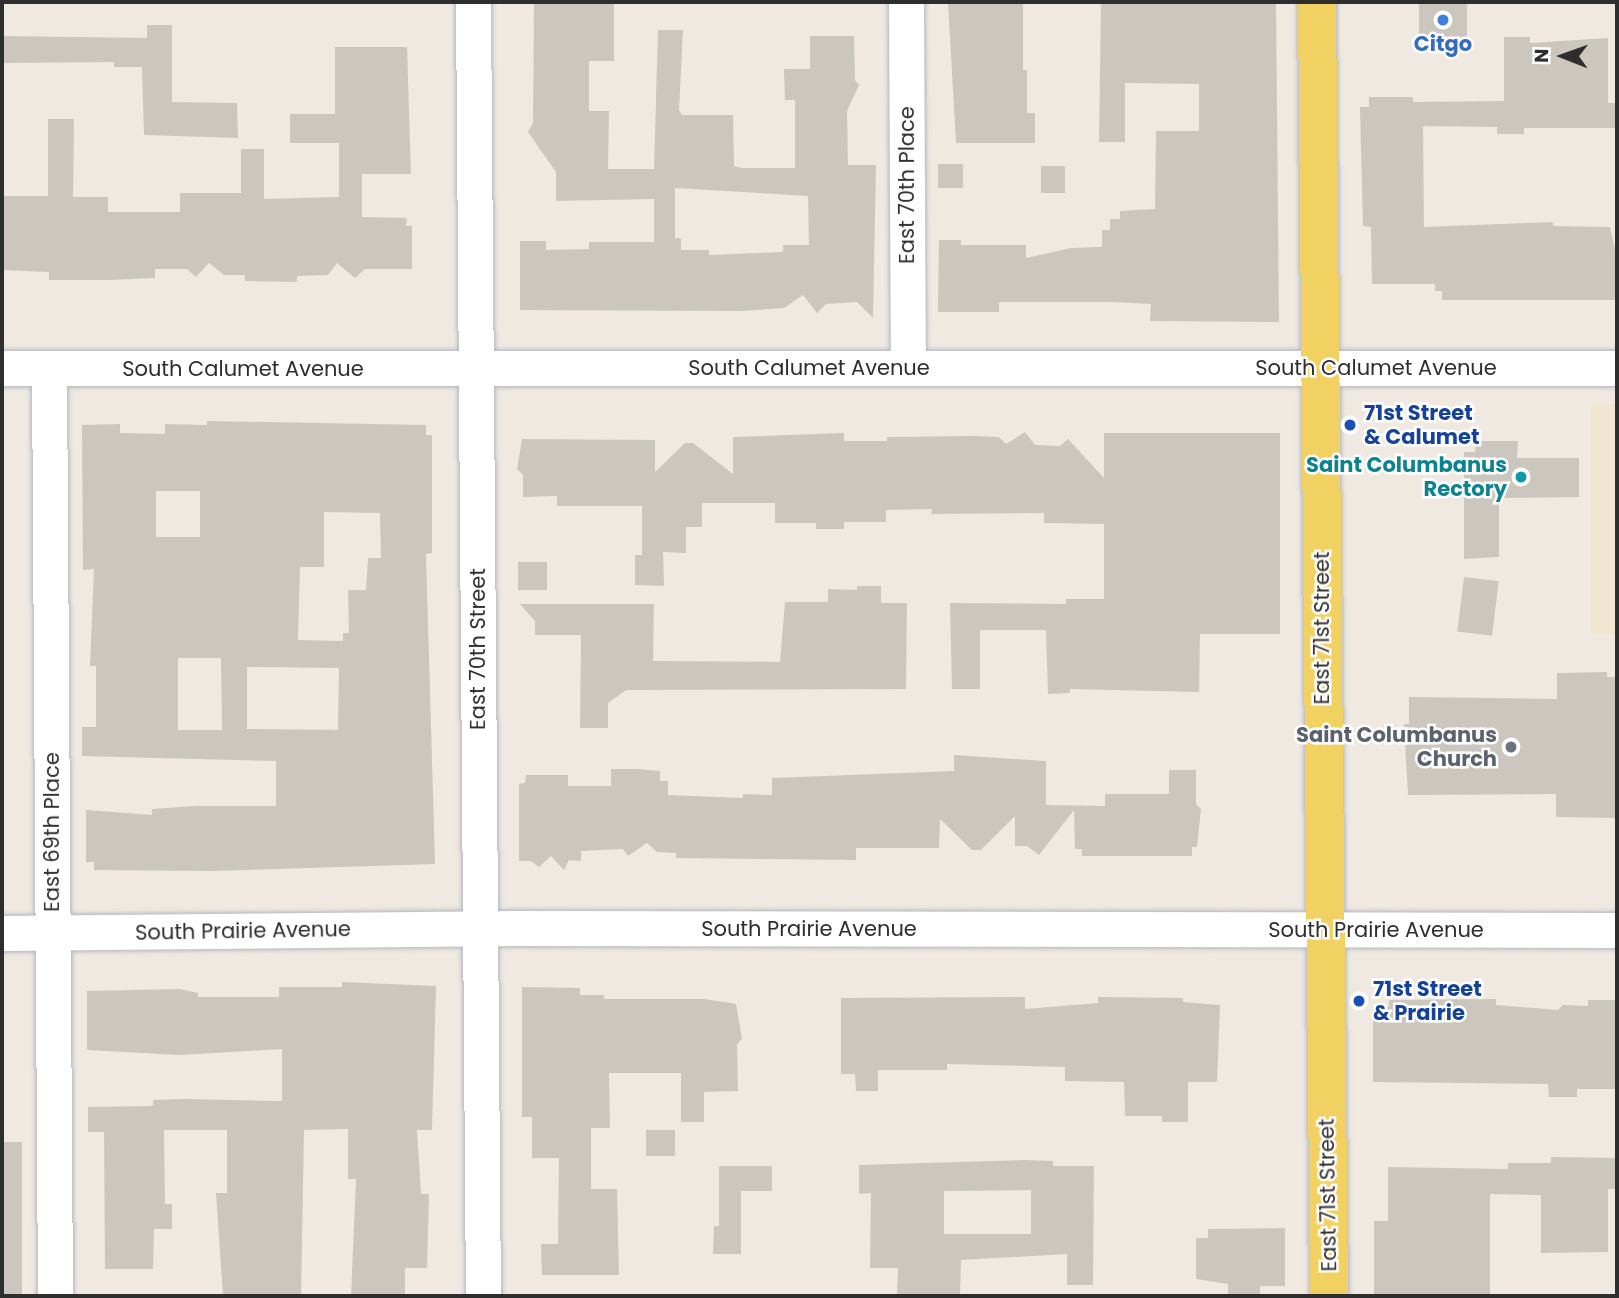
<!DOCTYPE html>
<html>
<head>
<meta charset="utf-8">
<style>
	body { margin:0 }
	#map { position:relative; width:1619px; height:1298px; overflow:hidden; background:#efe9e1; font-family:Poppins,sans-serif }
	div>[style] { position:absolute }
	[style*='--x'] { left:calc(var(--x)*1px); top:calc(var(--y)*1px); width:calc(var(--w)*1px); rotate:calc(var(--a)*1deg) }
	.education>* { inset:0; background:#f0e6d1; transform-origin:0 0 }
	.building>* { inset:0; background:#cbc7bf; transform-origin:0 0 }
	.roads { filter:drop-shadow(0 0 2px #b4b7c1) drop-shadow(0 0 2px #b4b7c1) }
	.minor>* { height:35px; margin:-17.5px; padding:0 17.5px; transform-origin:17.5px; border-radius:17.5px; background:#fff }
	.major>* { height:38px; margin:-19px; padding:0 19px; transform-origin:19px; border-radius:19px; background:#f2d163 }
	.dots>* { width:19px; height:19px; translate:-50% -50%; box-sizing:border-box; border:4px solid #fff; border-radius:50% }
	span { translate:-50% -50%; white-space:nowrap; text-align:center; line-height:1.15; -webkit-text-stroke:5px #fff; paint-order:stroke }
	.shop-label { font-size:21px; color:#366cbe; font-weight:700 }
	.street-label { font-size:21px; color:#2e2e2e }
	.transit-label { font-size:21px; color:#164399; font-weight:700 }
	.left { translate:0 -50%; text-align:left }
	.culture-label { font-size:21px; color:#0d838f; font-weight:700 }
	.right { translate:-100% -50%; text-align:right }
	.worship-label { font-size:21px; color:#5b616d; font-weight:700 }
	.frame { position:absolute; inset:0; border:4px solid #2e2e2e; pointer-events:none }
	.north { position:absolute; left:1528px; top:21px; width:70px; height:70px; -webkit-text-stroke:5px #fff; paint-order:stroke; rotate:271deg; font-size:19px; font-weight:700; line-height:28px; text-align:center; color:#2e2e2e }
	.north::after { content:''; display:block; margin:auto; width:24px; height:32px; background:#2e2e2e; clip-path:polygon(50% 0,100% 100%,50% 72%,0 100%) }
</style>
</head>
<body>
<div id="map">
	<div class="education">
		<i style="left:1591px;top:404px;width:26px;height:230px"></i>
	</div>
	<div class="building">
		<i style="clip-path:polygon(evenodd,534px 2px,614px 2px,614px 61px,589px 61px,589px 111px,609px 111px,608px 169px,654px 169px,658px 30px,683px 30px,679px 110px,682px 115px,733px 115px,734px 166px,742px 168px,795px 168px,795px 100px,785px 100px,784px 69px,810px 69px,810px 36px,854px 36px,855px 80px,859px 85px,847px 111px,848px 165px,876px 165px,873px 318px,857px 302px,826px 304px,817px 313px,803px 295px,784px 308px,742px 311px,520px 310px,520px 241px,546px 241px,546px 250px,589px 249px,589px 242px,654px 242px,654px 199px,556px 201px,556px 172px,528px 132px,533px 123px,534px 2px,675px 188px,808px 196px,809px 245px,783px 245px,783px 252px,709px 255px,709px 250px,681px 250px,681px 238px,675px 238px,675px 188px)"></i>
		<i style="clip-path:polygon(948px 2px,1023px 2px,1023px 70px,1027px 70px,1027px 113px,1035px 113px,1035px 143px,956px 143px)"></i>
		<i style="clip-path:polygon(1101px 2px,1276px 2px,1279px 322px,1150px 321px,1151px 304px,1112px 302px,999px 302px,999px 312px,938px 312px,939px 240px,961px 240px,961px 245px,1026px 245px,1026px 258px,1071px 248px,1102px 247px,1102px 230px,1110px 230px,1110px 219px,1120px 219px,1120px 211px,1155px 209px,1156px 131px,1199px 131px,1199px 84px,1125px 83px,1125px 142px,1099px 142px)"></i>
		<i style="left:1419px;top:2px;width:48px;height:37px"></i>
		<i style="clip-path:polygon(147px 25px,172px 25px,172px 102px,237px 103px,238px 138px,144px 135px,142px 67px,114px 67px,114px 62px,2px 63px,2px 36px,147px 38px)"></i>
		<i style="clip-path:polygon(1504px 37px,1530px 37px,1530px 43px,1608px 38px,1608px 103px,1617px 103px,1617px 128px,1524px 128px,1524px 134px,1497px 134px,1497px 127px,1423px 126px,1424px 227px,1553px 222px,1553px 226px,1610px 227px,1617px 258px,1616px 300px,1442px 300px,1442px 291px,1435px 291px,1435px 284px,1372px 284px,1371px 227px,1363px 226px,1360px 107px,1369px 107px,1369px 97px,1413px 97px,1413px 102px,1504px 101px)"></i>
		<i style="clip-path:polygon(335px 47px,407px 47px,411px 174px,362px 174px,362px 217px,407px 218px,406px 226px,412px 226px,412px 269px,365px 269px,355px 278px,337px 263px,328px 275px,297px 276px,297px 282px,245px 281px,245px 275px,224px 275px,209px 263px,196px 277px,187px 269px,155px 269px,155px 278px,109px 280px,49px 280px,49px 272px,2px 270px,2px 196px,48px 196px,48px 119px,74px 119px,73px 197px,108px 197px,108px 212px,180px 212px,180px 193px,241px 193px,241px 149px,264px 149px,264px 199px,339px 197px,339px 143px,290px 143px,290px 114px,335px 114px)"></i>
		<i style="left:938px;top:164px;width:25px;height:24px"></i>
		<i style="left:1041px;top:166px;width:24px;height:27px"></i>
		<i style="clip-path:polygon(evenodd,207px 421px,426px 425px,426px 435px,432px 435px,432px 553px,426px 554px,435px 864px,213px 871px,94px 870px,94px 862px,86px 862px,86px 810px,152px 815px,152px 809px,194px 806px,276px 806px,276px 761px,82px 756px,82px 727px,96px 727px,96px 666px,90px 666px,94px 569px,83px 570px,82px 425px,120px 424px,120px 433px,165px 434px,165px 424px,207px 425px,207px 421px,156px 491px,200px 491px,200px 537px,156px 537px,156px 491px,207px 421px,324px 512px,380px 513px,381px 558px,368px 558px,366px 590px,348px 590px,349px 633px,343px 633px,343px 641px,298px 640px,300px 567px,324px 567px,324px 512px,207px 421px,178px 658px,221px 658px,222px 730px,178px 730px,178px 658px,207px 421px,247px 667px,339px 668px,338px 730px,247px 729px,247px 667px)"></i>
		<i style="clip-path:polygon(1025px 432px,1035px 445px,1060px 446px,1068px 439px,1104px 478px,1104px 433px,1280px 433px,1280px 634px,1200px 634px,1199px 692px,1070px 689px,1070px 693px,1048px 694px,1046px 630px,980px 630px,980px 689px,952px 689px,950px 603px,1066px 604px,1066px 599px,1104px 599px,1104px 524px,1044px 523px,1044px 513px,931px 514px,932px 509px,886px 510px,886px 522px,844px 522px,844px 529px,816px 529px,816px 523px,775px 523px,775px 503px,702px 503px,702px 527px,686px 527px,686px 553px,663px 552px,664px 586px,635px 585px,635px 555px,642px 555px,642px 506px,557px 506px,557px 496px,523px 497px,523px 475px,517px 469px,522px 439px,655px 440px,655px 472px,685px 443px,693px 443px,733px 474px,733px 437px,844px 433px,844px 441px,887px 441px,887px 437px,974px 436px,999px 437px,1006px 444px)"></i>
		<i style="clip-path:polygon(1476px 441px,1518px 441px,1517px 458px,1579px 458px,1579px 497px,1499px 498px,1499px 557px,1464px 559px,1464px 452px,1475px 452px)"></i>
		<i style="left:518px;top:562px;width:29px;height:28px"></i>
		<i style="left:1464px;top:577px;width:35px;height:55px;rotate:7deg"></i>
		<i style="clip-path:polygon(857px 586px,881px 586px,881px 603px,907px 603px,906px 689px,626px 690px,608px 703px,608px 728px,580px 728px,581px 635px,535px 635px,535px 621px,520px 604px,654px 604px,653px 661px,780px 662px,785px 602px,828px 602px,828px 589px,857px 590px)"></i>
		<i style="clip-path:polygon(1607px 672px,1607px 677px,1617px 677px,1617px 818px,1556px 817px,1556px 794px,1408px 795px,1404px 724px,1409px 724px,1409px 697px,1557px 699px,1557px 673px)"></i>
		<i style="clip-path:polygon(954px 755px,1046px 761px,1046px 805px,1105px 806px,1105px 794px,1169px 794px,1169px 770px,1196px 770px,1196px 804px,1201px 809px,1197px 847px,1192px 847px,1192px 856px,1082px 856px,1082px 849px,1075px 849px,1074px 810px,1039px 855px,1027px 846px,1015px 846px,1015px 816px,981px 850px,972px 850px,940px 819px,939px 848px,856px 848px,856px 860px,676px 858px,676px 853px,657px 852px,647px 843px,628px 856px,623px 849px,581px 851px,581px 861px,569px 860px,564px 870px,551px 856px,539px 867px,531px 861px,519px 861px,519px 784px,525px 783px,526px 775px,568px 775px,568px 786px,611px 786px,611px 769px,638px 769px,660px 771px,660px 781px,668px 781px,668px 795px,743px 798px,743px 794px,772px 795px,772px 778px,954px 771px)"></i>
		<i style="clip-path:polygon(342px 982px,436px 986px,432px 1130px,417px 1130px,421px 1194px,429px 1194px,427px 1268px,405px 1268px,405px 1296px,351px 1296px,356px 1179px,348px 1179px,348px 1129px,304px 1130px,301px 1296px,223px 1296px,216px 1193px,227px 1193px,227px 1130px,164px 1130px,165px 1204px,172px 1204px,172px 1229px,154px 1229px,153px 1269px,105px 1269px,104px 1132px,88px 1132px,88px 1107px,153px 1106px,153px 1100px,184px 1099px,282px 1101px,282px 1049px,180px 1055px,87px 1050px,87px 991px,180px 989px,198px 993px,198px 997px,279px 997px,279px 987px,342px 987px)"></i>
		<i style="clip-path:polygon(522px 987px,580px 988px,580px 995px,604px 995px,604px 999px,705px 999px,736px 1004px,742px 1038px,737px 1045px,738px 1091px,704px 1092px,704px 1122px,681px 1122px,681px 1073px,609px 1073px,610px 1128px,591px 1128px,591px 1189px,617px 1189px,619px 1275px,542px 1275px,541px 1244px,558px 1244px,559px 1158px,532px 1158px,532px 1117px,522px 1117px)"></i>
		<i style="clip-path:polygon(1025px 997px,1025px 1009px,1098px 1003px,1098px 997px,1183px 998px,1183px 1002px,1220px 1005px,1217px 1082px,1188px 1082px,1188px 1122px,1162px 1122px,1162px 1116px,1125px 1116px,1124px 1082px,1065px 1081px,1065px 1067px,947px 1064px,947px 1070px,878px 1070px,878px 1091px,856px 1091px,855px 1074px,841px 1074px,841px 998px)"></i>
		<i style="clip-path:polygon(1496px 999px,1496px 1005px,1558px 1010px,1563px 1005px,1588px 1006px,1588px 1000px,1617px 1000px,1617px 1089px,1577px 1089px,1577px 1097px,1549px 1097px,1548px 1084px,1373px 1082px,1373px 1008px,1389px 1007px,1389px 1000px)"></i>
		<i style="left:646px;top:1130px;width:29px;height:26px"></i>
		<i style="left:2px;top:1142px;width:20px;height:154px"></i>
		<i style="clip-path:polygon(1551px 1157px,1617px 1158px,1617px 1189px,1608px 1189px,1608px 1252px,1541px 1253px,1541px 1195px,1490px 1194px,1490px 1296px,1374px 1296px,1374px 1221px,1388px 1221px,1388px 1167px,1508px 1169px,1508px 1163px,1551px 1163px)"></i>
		<i style="clip-path:polygon(evenodd,1025px 1160px,1053px 1161px,1053px 1166px,1094px 1166px,1093px 1285px,1067px 1285px,1067px 1254px,961px 1260px,960px 1296px,897px 1296px,898px 1268px,870px 1268px,871px 1193px,859px 1194px,859px 1165px,1025px 1160px,1031px 1190px,1031px 1234px,944px 1234px,944px 1191px,1031px 1190px)"></i>
		<i style="clip-path:polygon(719px 1166px,772px 1166px,772px 1191px,741px 1191px,741px 1254px,713px 1254px,714px 1226px,719px 1226px)"></i>
		<i style="clip-path:polygon(1285px 1228px,1285px 1286px,1260px 1286px,1260px 1296px,1228px 1296px,1228px 1284px,1196px 1279px,1196px 1238px,1208px 1238px,1208px 1229px)"></i>
	</div>
	<div class="roads">
		<div class="minor">
			<i style="--x:473;--y:2;--w:1294;--a:89.56"></i>
			<i style="--x:906;--y:2;--w:366;--a:89.7"></i>
			<i style="--x:2;--y:368;--w:1615;--a:0"></i>
			<i style="--x:49;--y:368;--w:928;--a:89.63"></i>
			<i style="--x:2;--y:933;--w:509;--a:-0.56"></i>
			<i style="--x:511;--y:928;--w:1106;--a:0.1"></i>
		</div>
		<div class="major">
			<i style="--x:1317;--y:2;--w:1294;--a:89.47"></i>
		</div>
	</div>
	<div class="dots">
		<i style="left:1443px;top:20px;background:#3f7fe0"></i>
		<i style="left:1350px;top:425px;background:#1a4fb4"></i>
		<i style="left:1521px;top:477px;background:#0f9aa8"></i>
		<i style="left:1511px;top:747px;background:#6b7280"></i>
		<i style="left:1359px;top:1001px;background:#1a4fb4"></i>
	</div>
	<div class="shop-label">
		<span style="left:1443px;top:44px">Citgo</span>
	</div>
	<div class="street-label">
		<span style="left:907px;top:185px;rotate:-90deg">East 70th Place</span>
		<span style="left:809px;top:368px">South Calumet Avenue</span>
		<span style="left:1376px;top:368px">South Calumet Avenue</span>
		<span style="left:243px;top:369px">South Calumet Avenue</span>
		<span style="left:1322px;top:628px;rotate:-90deg">East 71st Street</span>
		<span style="left:478px;top:649px;rotate:-90deg">East 70th Street</span>
		<span style="left:52px;top:832px;rotate:-90deg">East 69th Place</span>
		<span style="left:809px;top:929px">South Prairie Avenue</span>
		<span style="left:1376px;top:930px">South Prairie Avenue</span>
		<span style="left:243px;top:931px;rotate:-1deg">South Prairie Avenue</span>
		<span style="left:1328px;top:1195px;rotate:-91deg">East 71st Street</span>
	</div>
	<div class="transit-label">
		<span class="left" style="left:1364px;top:425px">71st Street<br>&amp; Calumet</span>
		<span class="left" style="left:1373px;top:1001px">71st Street<br>&amp; Prairie</span>
	</div>
	<div class="culture-label">
		<span class="right" style="left:1507px;top:477px">Saint Columbanus<br>Rectory</span>
	</div>
	<div class="worship-label">
		<span class="right" style="left:1497px;top:747px">Saint Columbanus<br>Church</span>
	</div>
	<div class="frame"></div>
	<div class="north">N</div>
</div>
</body>
</html>
